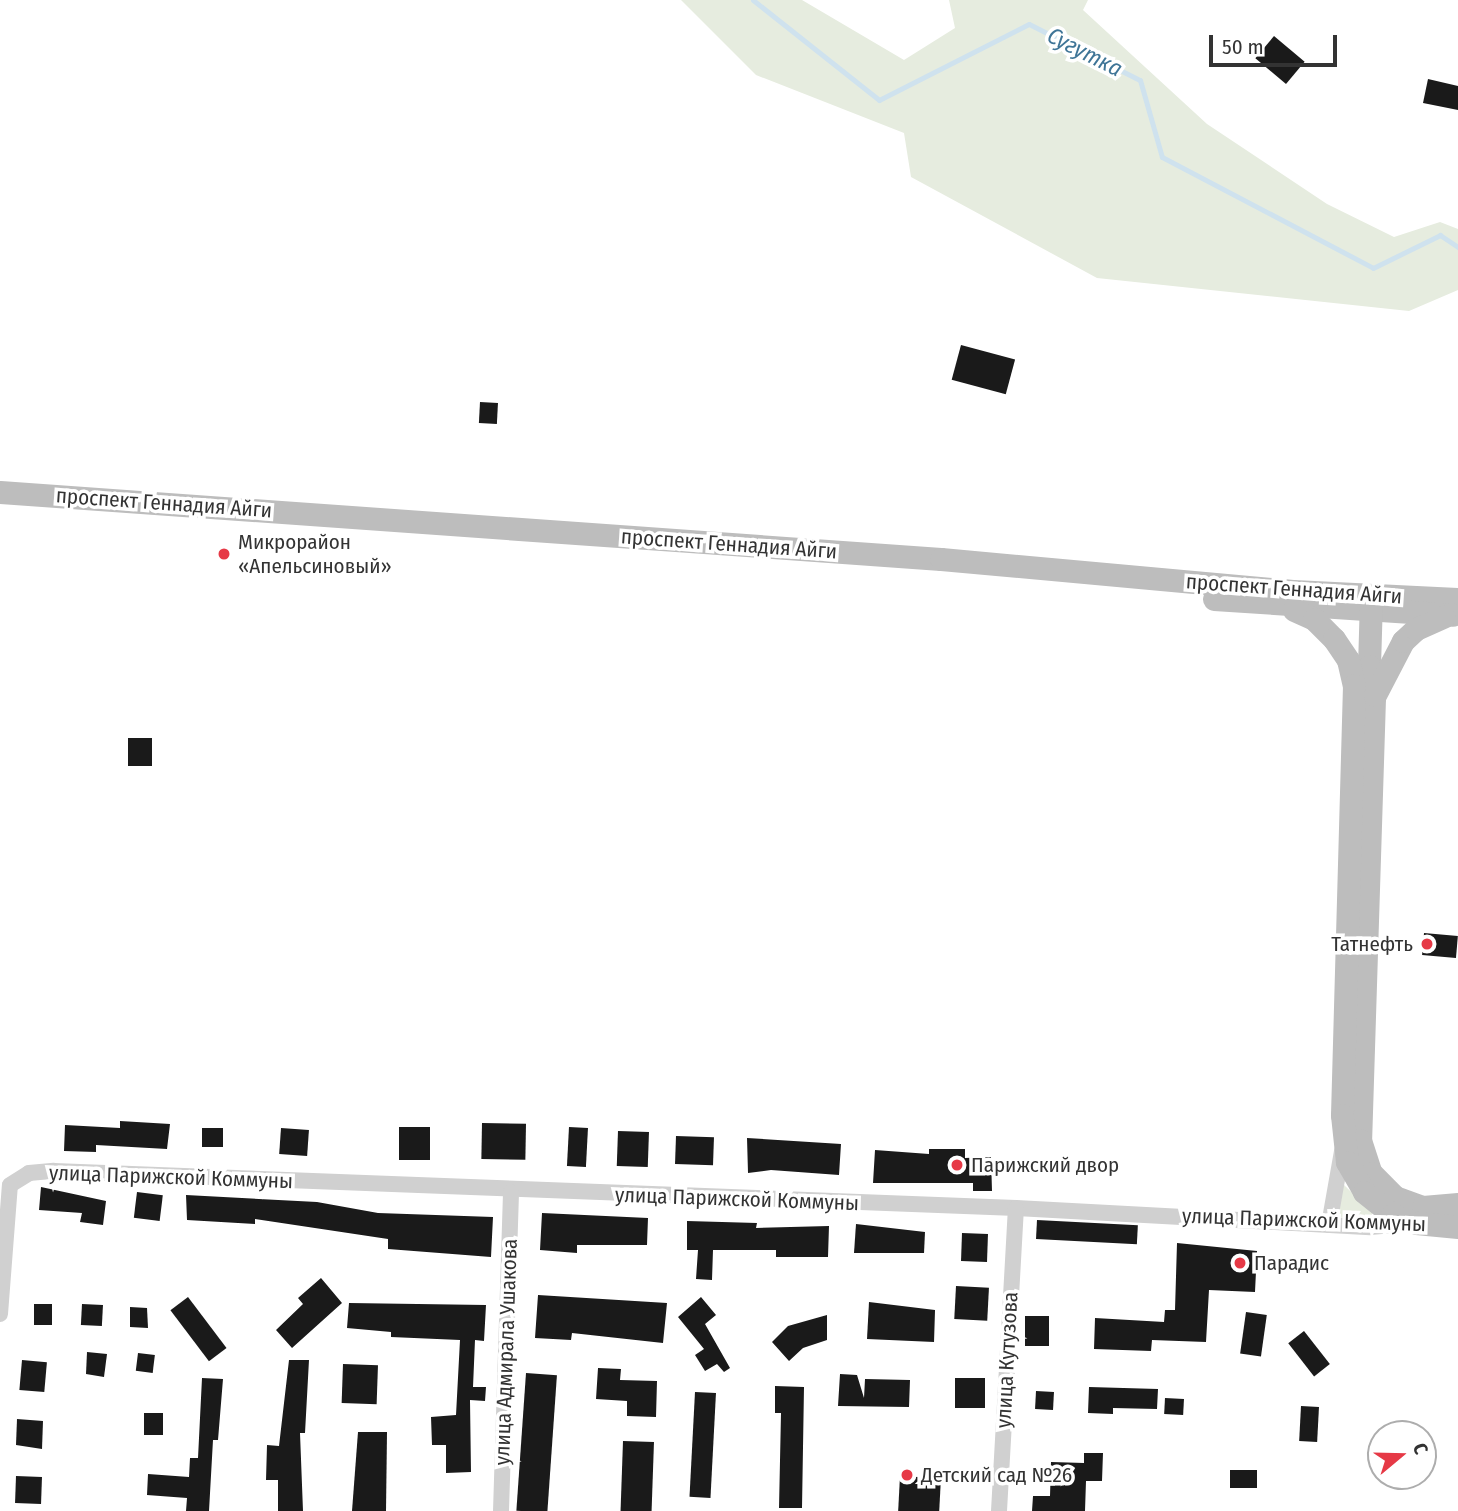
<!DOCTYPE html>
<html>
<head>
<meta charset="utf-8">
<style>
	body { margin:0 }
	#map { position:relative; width:1458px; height:1511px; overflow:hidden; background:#fff; font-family:"Fira Sans Condensed",sans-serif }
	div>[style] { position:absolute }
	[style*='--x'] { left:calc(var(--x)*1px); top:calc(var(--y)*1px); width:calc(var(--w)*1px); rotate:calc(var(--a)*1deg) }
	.green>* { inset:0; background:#e6ecdf }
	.stream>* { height:5px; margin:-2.5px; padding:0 2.5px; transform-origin:2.5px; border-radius:2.5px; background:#cfe2ee }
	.building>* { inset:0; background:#1a1a1a; transform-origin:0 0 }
	.minor>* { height:16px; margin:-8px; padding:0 8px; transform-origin:8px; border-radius:8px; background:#d0d0d0 }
	.secondary>* { height:23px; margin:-11.5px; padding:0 11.5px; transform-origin:11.5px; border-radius:11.5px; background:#bdbdbd }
	.dots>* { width:19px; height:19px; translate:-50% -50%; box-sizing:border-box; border:4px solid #fff; border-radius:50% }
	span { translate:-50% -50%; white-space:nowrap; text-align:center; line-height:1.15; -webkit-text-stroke:7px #fff; paint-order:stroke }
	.street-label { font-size:21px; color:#333 }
	.poi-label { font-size:21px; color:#333 }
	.left { translate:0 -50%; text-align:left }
	.right { translate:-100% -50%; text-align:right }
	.water-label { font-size:23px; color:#3f7597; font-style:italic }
	.north { position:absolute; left:1367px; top:1420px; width:70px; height:70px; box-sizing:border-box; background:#fff; border:2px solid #adadad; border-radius:50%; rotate:71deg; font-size:19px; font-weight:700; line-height:28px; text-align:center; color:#333 }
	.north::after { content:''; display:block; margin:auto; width:24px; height:32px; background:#e63946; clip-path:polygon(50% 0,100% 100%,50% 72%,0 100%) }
	.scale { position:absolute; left:1209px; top:35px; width:128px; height:32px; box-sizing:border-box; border:4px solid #333; border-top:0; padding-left:9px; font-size:21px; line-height:24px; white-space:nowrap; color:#333; -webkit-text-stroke:5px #fff; paint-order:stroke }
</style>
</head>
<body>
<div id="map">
	<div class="green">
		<i style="clip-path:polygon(681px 0,802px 0,904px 60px,955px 28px,949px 0,1088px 0,1083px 10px,1207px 124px,1327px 204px,1394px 237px,1440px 222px,1458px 229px,1458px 290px,1409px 311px,1097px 278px,911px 177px,904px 133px,756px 75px)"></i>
		<i style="clip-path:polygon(1343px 1184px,1372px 1212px,1372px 1220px,1338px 1217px)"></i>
	</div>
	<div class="stream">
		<i style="--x:753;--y:0;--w:161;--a:38.4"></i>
		<i style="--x:879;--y:100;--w:168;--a:-26.9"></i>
		<i style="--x:1029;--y:24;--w:124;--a:26.8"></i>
		<i style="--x:1140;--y:80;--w:80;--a:74.1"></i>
		<i style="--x:1162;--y:157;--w:238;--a:27.7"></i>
		<i style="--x:1373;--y:268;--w:75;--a:-26.2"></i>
		<i style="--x:1440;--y:235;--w:22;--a:34"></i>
	</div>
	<div class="building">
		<i style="left:1274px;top:36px;width:40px;height:29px;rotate:40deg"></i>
		<i style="clip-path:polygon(1428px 79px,1458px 86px,1458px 110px,1423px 103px)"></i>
		<i style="left:961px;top:345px;width:56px;height:36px;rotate:15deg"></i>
		<i style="left:480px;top:402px;width:18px;height:21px;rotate:3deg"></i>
		<i style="left:128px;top:738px;width:24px;height:28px"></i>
		<i style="left:1424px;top:933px;width:34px;height:22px;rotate:5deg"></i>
		<i style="clip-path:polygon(120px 1121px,170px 1124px,167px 1149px,96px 1145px,96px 1152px,64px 1151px,65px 1125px,120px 1128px)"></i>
		<i style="left:482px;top:1123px;width:44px;height:36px;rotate:1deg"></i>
		<i style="left:399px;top:1127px;width:31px;height:33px"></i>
		<i style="left:569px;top:1127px;width:19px;height:39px;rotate:3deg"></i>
		<i style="left:202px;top:1128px;width:21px;height:19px"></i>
		<i style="left:281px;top:1128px;width:28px;height:26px;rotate:4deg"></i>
		<i style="left:618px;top:1131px;width:31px;height:35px;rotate:2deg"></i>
		<i style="left:676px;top:1136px;width:38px;height:28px;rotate:2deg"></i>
		<i style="clip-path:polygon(747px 1138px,841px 1144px,839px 1175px,771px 1170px,748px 1173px)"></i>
		<i style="clip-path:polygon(929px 1149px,965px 1149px,965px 1158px,991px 1157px,992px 1191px,973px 1191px,973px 1183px,873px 1183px,875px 1150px,929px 1154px)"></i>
		<i style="clip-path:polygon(41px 1187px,106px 1201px,103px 1225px,80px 1222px,82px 1213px,39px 1210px)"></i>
		<i style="left:137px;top:1192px;width:26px;height:26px;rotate:7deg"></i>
		<i style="clip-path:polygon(186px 1195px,317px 1202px,378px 1213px,493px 1217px,491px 1257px,388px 1249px,388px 1239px,255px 1219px,255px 1224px,187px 1220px)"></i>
		<i style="clip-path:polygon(542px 1213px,648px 1218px,647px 1245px,577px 1245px,577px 1253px,540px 1250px)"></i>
		<i style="left:1037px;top:1220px;width:101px;height:19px;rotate:3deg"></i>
		<i style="clip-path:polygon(687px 1221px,757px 1223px,756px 1228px,829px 1226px,828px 1257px,776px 1257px,776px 1250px,713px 1250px,712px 1280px,696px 1279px,698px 1250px,687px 1250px)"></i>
		<i style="clip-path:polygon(856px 1224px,925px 1232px,924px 1253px,854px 1253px)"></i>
		<i style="left:962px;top:1233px;width:26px;height:28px;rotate:2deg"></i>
		<i style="clip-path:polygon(1177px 1243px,1257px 1251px,1255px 1292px,1209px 1290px,1206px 1342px,1152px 1340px,1151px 1351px,1094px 1349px,1095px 1318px,1164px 1322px,1165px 1310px,1175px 1310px)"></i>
		<i style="clip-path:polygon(321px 1278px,342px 1303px,292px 1348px,276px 1330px,303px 1304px,298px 1298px)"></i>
		<i style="left:956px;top:1286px;width:33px;height:33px;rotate:3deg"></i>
		<i style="clip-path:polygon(538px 1295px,667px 1303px,663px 1343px,572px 1333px,571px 1340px,535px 1338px)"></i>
		<i style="left:188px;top:1297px;width:64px;height:22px;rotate:53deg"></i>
		<i style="clip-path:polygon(701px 1297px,716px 1315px,705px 1324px,730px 1368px,724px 1372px,717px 1364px,705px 1371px,695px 1355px,704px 1349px,678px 1317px)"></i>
		<i style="clip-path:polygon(869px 1302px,935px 1310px,934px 1342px,867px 1339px)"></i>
		<i style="clip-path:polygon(349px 1303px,486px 1305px,484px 1341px,475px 1340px,473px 1387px,486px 1387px,485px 1401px,470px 1400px,471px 1472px,446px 1473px,446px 1445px,432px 1445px,431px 1417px,456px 1415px,460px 1340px,391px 1337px,391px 1332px,347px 1328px)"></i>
		<i style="left:34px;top:1304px;width:18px;height:21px"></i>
		<i style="left:82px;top:1304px;width:21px;height:21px;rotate:3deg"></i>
		<i style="clip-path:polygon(130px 1307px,147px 1308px,148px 1328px,130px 1327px)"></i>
		<i style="left:1246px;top:1312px;width:21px;height:42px;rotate:8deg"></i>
		<i style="clip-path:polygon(827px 1315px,827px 1340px,803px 1348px,789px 1361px,772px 1342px,788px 1326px)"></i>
		<i style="left:1025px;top:1316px;width:24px;height:30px"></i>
		<i style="left:1304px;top:1331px;width:42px;height:20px;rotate:52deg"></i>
		<i style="clip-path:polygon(87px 1352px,107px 1354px,104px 1377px,86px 1374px)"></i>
		<i style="left:138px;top:1353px;width:17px;height:18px;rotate:7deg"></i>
		<i style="left:22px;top:1360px;width:25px;height:30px;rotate:5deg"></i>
		<i style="clip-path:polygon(289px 1360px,309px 1360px,305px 1433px,300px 1433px,303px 1511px,278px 1511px,278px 1480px,266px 1480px,267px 1445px,279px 1446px)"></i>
		<i style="left:343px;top:1364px;width:35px;height:39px;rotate:2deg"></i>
		<i style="clip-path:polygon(598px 1368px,621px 1369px,620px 1380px,657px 1381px,656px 1417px,627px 1416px,627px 1401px,596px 1399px)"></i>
		<i style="left:526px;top:1373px;width:31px;height:138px;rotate:4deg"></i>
		<i style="clip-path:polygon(840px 1374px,857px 1375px,864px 1398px,865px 1379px,910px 1380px,909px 1407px,838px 1406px)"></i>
		<i style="clip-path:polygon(202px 1378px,223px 1379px,218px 1440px,213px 1440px,209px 1511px,186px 1511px,187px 1498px,147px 1495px,148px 1474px,189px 1477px,190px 1458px,198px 1458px)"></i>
		<i style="left:955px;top:1378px;width:30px;height:30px"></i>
		<i style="clip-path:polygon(775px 1386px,804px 1387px,802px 1508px,779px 1508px,781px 1413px,775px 1413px)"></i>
		<i style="clip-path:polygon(1089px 1387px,1158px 1389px,1157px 1409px,1113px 1408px,1113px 1414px,1088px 1413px)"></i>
		<i style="left:1036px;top:1391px;width:18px;height:18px;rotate:3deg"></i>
		<i style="left:695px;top:1392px;width:21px;height:105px;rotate:3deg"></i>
		<i style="left:1165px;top:1398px;width:19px;height:16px;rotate:3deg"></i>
		<i style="left:1301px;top:1406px;width:18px;height:35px;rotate:3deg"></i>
		<i style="left:144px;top:1413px;width:19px;height:22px"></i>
		<i style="clip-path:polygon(17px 1419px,43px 1421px,42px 1449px,16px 1445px)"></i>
		<i style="clip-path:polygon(358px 1432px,387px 1432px,386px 1511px,352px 1511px)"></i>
		<i style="left:623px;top:1441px;width:31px;height:70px;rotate:2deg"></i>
		<i style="clip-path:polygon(1084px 1453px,1103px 1453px,1102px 1481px,1086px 1481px,1085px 1511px,1032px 1511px,1033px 1496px,1050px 1496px,1051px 1462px,1084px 1463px)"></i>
		<i style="left:1230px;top:1470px;width:27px;height:18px"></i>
		<i style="left:16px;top:1476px;width:26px;height:27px;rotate:2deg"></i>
		<i style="left:900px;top:1476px;width:41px;height:35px;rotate:3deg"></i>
	</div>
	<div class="minor">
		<i style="--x:1329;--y:1225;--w:75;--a:-80"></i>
		<i style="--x:0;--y:1314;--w:129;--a:-85.6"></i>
		<i style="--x:10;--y:1185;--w:22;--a:-32"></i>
		<i style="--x:29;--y:1173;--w:25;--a:-5"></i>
		<i style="--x:54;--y:1171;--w:963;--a:2.2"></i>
		<i style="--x:1016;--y:1208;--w:355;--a:3.1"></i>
		<i style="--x:1370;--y:1227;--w:38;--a:-5"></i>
		<i style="--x:501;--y:1511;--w:319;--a:-88.2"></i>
		<i style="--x:999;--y:1511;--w:303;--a:-86.8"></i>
	</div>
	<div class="secondary">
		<i style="--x:0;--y:492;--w:943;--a:4.07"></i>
		<i style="--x:941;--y:559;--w:353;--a:5.2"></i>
		<i style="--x:1293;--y:591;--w:165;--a:2.8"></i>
		<i style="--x:1214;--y:599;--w:239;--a:3.8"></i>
		<i style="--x:1371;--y:599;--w:67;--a:91.7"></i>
		<i style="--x:1369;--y:666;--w:32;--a:81"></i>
		<i style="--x:1374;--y:698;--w:442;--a:91.8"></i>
		<i style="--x:1360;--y:1140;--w:35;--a:72"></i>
		<i style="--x:1371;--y:1173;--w:34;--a:45"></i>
		<i style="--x:1395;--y:1197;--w:30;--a:20"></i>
		<i style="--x:1423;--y:1207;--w:35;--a:-5"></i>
		<i style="--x:1294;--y:610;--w:22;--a:24"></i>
		<i style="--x:1314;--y:619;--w:28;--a:45"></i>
		<i style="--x:1334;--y:639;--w:25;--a:56"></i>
		<i style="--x:1348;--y:660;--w:26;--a:77"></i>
		<i style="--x:1354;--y:685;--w:430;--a:91.6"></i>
		<i style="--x:1342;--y:1115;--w:47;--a:83.9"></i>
		<i style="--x:1347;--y:1162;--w:34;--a:60"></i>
		<i style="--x:1364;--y:1192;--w:36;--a:39"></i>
		<i style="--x:1392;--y:1215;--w:25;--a:18"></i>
		<i style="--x:1416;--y:1223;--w:42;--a:5.4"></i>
		<i style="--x:1375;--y:695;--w:61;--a:-62.6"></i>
		<i style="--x:1403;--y:641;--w:18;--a:-43"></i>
		<i style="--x:1416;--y:629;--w:30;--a:-24"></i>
	</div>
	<div class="dots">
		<i style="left:224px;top:554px;background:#e63946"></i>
		<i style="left:1427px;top:944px;background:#e63946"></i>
		<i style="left:957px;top:1165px;background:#e63946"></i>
		<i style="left:1240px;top:1263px;background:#e63946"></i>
		<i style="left:907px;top:1475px;background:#e63946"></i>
	</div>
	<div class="street-label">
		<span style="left:164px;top:503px;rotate:4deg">проспект Геннадия Айги</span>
		<span style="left:729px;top:544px;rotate:4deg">проспект Геннадия Айги</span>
		<span style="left:1294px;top:589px;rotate:4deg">проспект Геннадия Айги</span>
		<span style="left:171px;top:1177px;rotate:2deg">улица Парижской Коммуны</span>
		<span style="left:737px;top:1199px;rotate:2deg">улица Парижской Коммуны</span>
		<span style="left:1304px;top:1220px;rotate:2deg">улица Парижской Коммуны</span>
		<span style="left:506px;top:1352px;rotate:-88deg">улица Адмирала Ушакова</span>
		<span style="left:1007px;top:1360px;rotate:-87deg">улица Кутузова</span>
	</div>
	<div class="poi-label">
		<span class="left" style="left:238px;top:554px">Микрорайон<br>«Апельсиновый»</span>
		<span class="right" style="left:1413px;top:944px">Татнефть</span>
		<span class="left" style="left:971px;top:1165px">Парижский двор</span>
		<span class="left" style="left:1254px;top:1263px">Парадис</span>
		<span class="left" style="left:921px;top:1475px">Детский сад №26</span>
	</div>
	<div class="water-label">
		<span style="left:1085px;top:52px;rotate:27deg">Сугутка</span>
	</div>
	<div class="north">С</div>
	<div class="scale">50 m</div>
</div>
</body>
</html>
